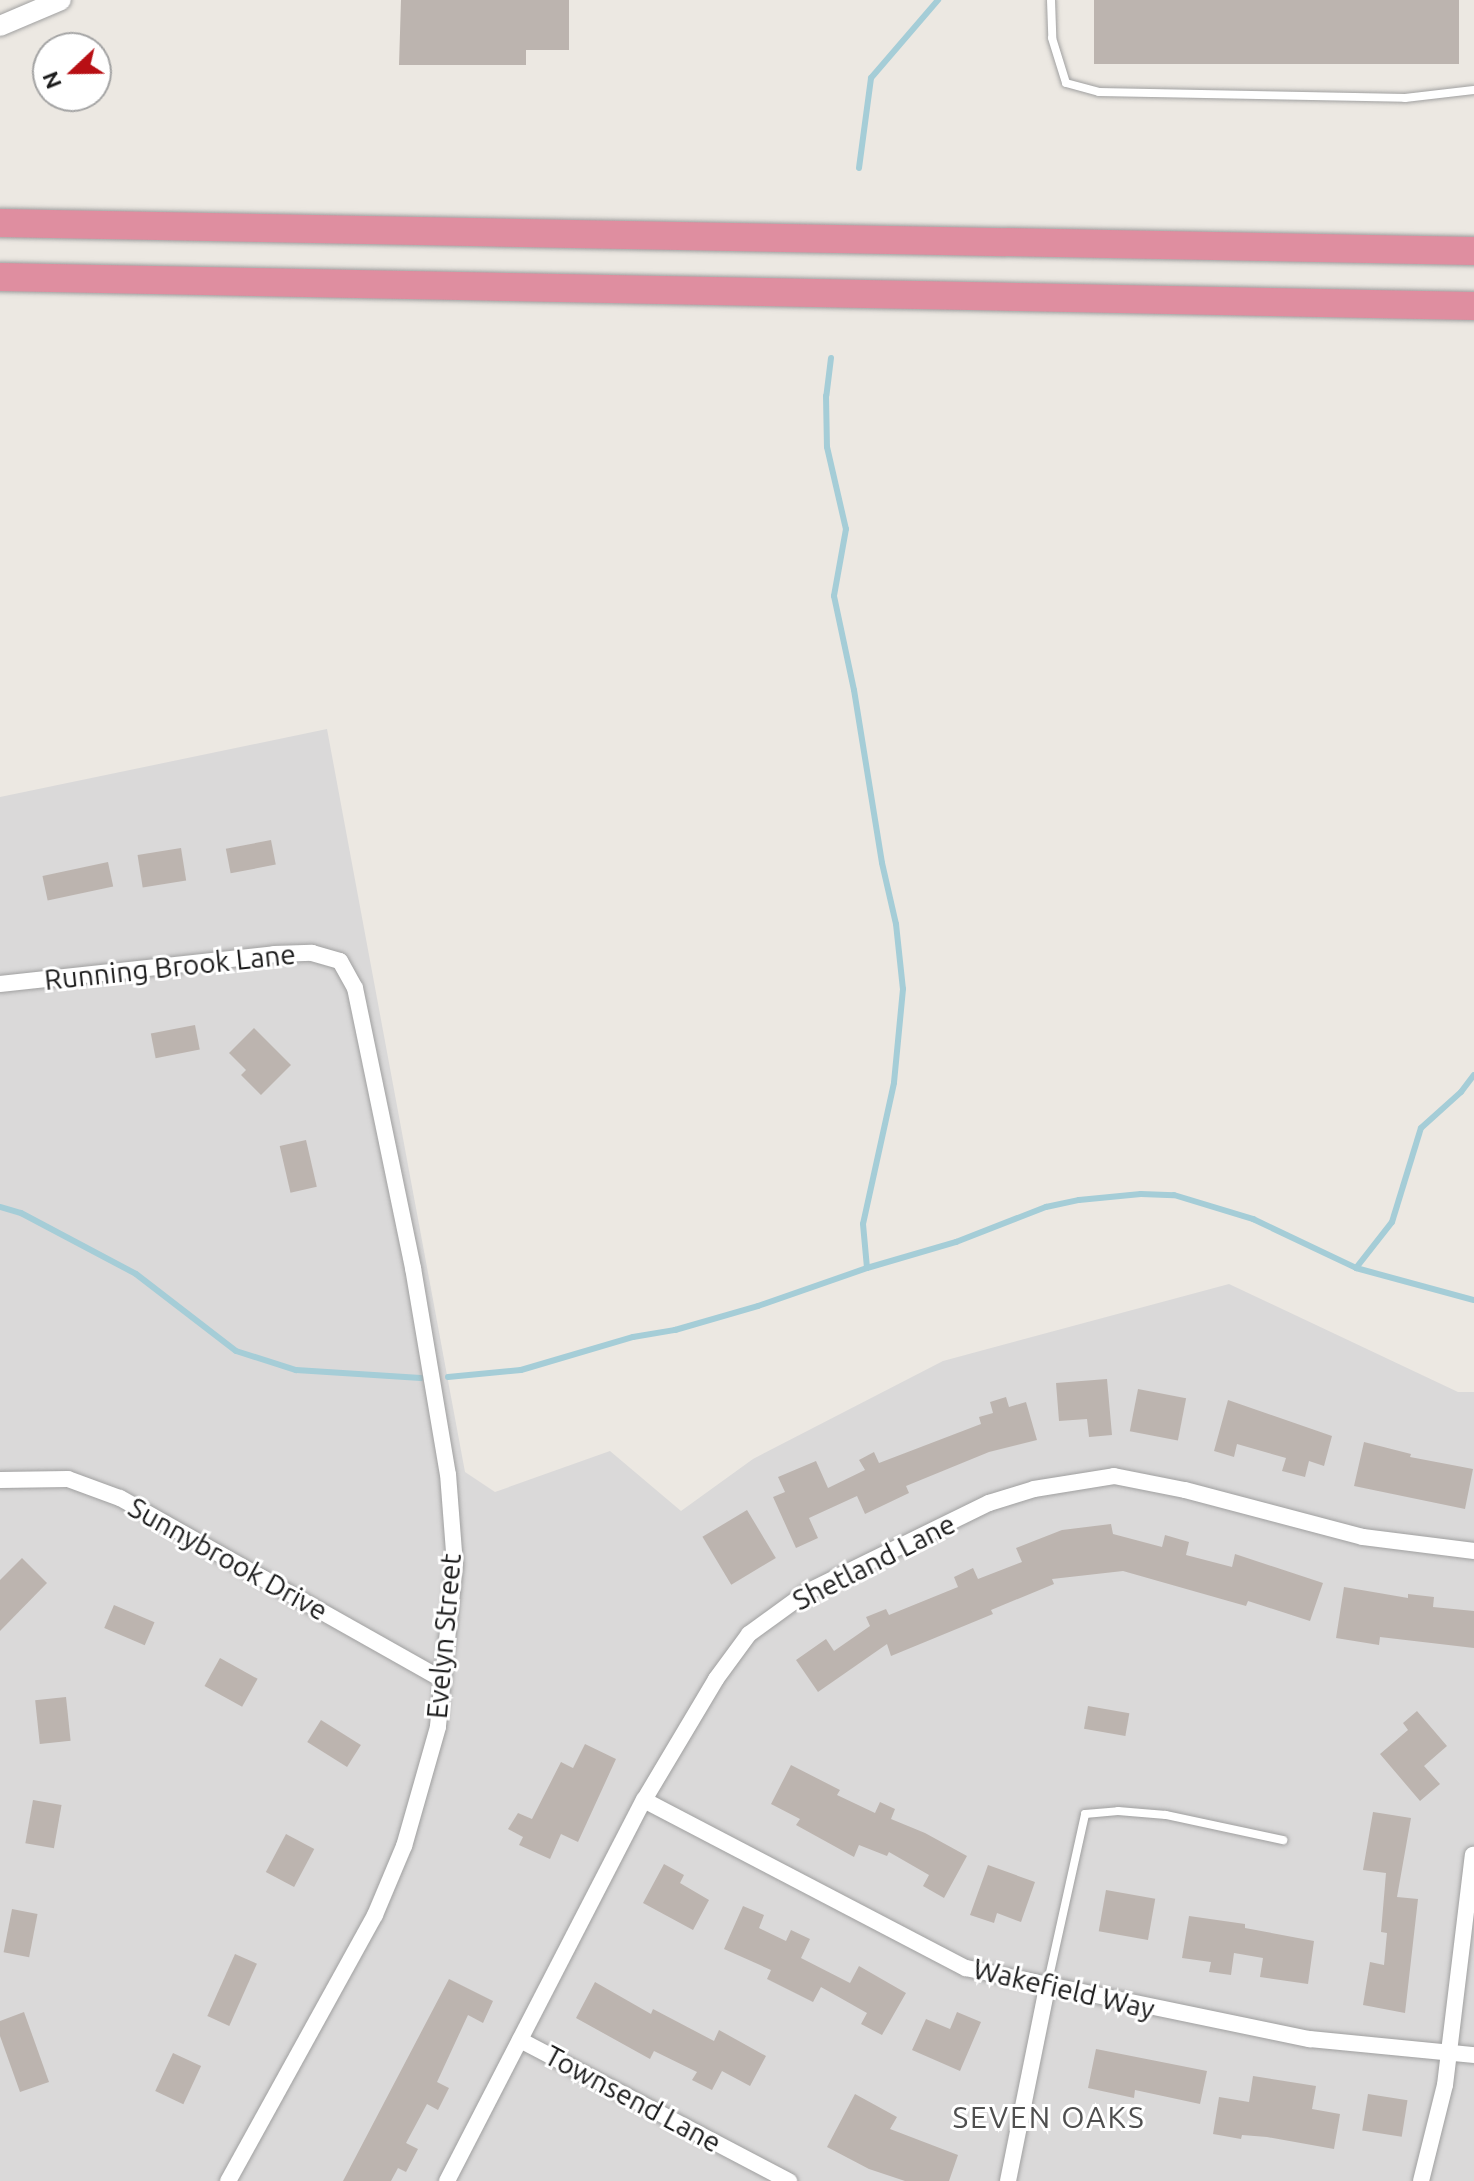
<!DOCTYPE html>
<html>
<head>
<meta charset="utf-8">
<style>
	body { margin:0 }
	#map { position:relative; width:1474px; height:2181px; overflow:hidden; background:#ece8e2; font-family:Ubuntu,sans-serif }
	div>[style] { position:absolute }
	[style*='--x'] { left:calc(var(--x)*1px); top:calc(var(--y)*1px); width:calc(var(--w)*1px); rotate:calc(var(--a)*1deg) }
	.residential>* { inset:0; background:#dad9d9 }
	.stream>* { height:6px; margin:-3px; padding:0 3px; transform-origin:3px; border-radius:3px; background:#a5cdd7 }
	.building>* { inset:0; background:#bcb4af; transform-origin:0 0 }
	.roads { filter:drop-shadow(0 0 2px #a0a0a0) drop-shadow(0 0 2px #a0a0a0) }
	.service>* { height:8px; margin:-4px; padding:0 4px; transform-origin:4px; border-radius:4px; background:#fff }
	.minor>* { height:16px; margin:-8px; padding:0 8px; transform-origin:8px; border-radius:8px; background:#fff }
	.tertiary>* { height:20px; margin:-10px; padding:0 10px; transform-origin:10px; border-radius:10px; background:#fff }
	.motorway>* { height:28px; margin:-14px; padding:0 14px; transform-origin:14px; border-radius:14px; background:#df8ea0 }
	span { translate:-50% -50%; white-space:nowrap; text-align:center; line-height:1.15; -webkit-text-stroke:6px #fff; paint-order:stroke }
	.street-label { font-size:28px; color:#1c1c1c }
	.neighbourhood-label { font-size:30px; color:#4f4f4f; letter-spacing:2px }
	.north { position:absolute; left:32px; top:32px; width:80px; height:80px; box-sizing:border-box; background:#fff; border:2px solid #a4a4a4; border-radius:50%; rotate:248deg; font-size:22px; font-weight:700; line-height:32px; text-align:center; color:#1c1c1c }
	.north::after { content:''; display:block; margin:auto; width:28px; height:36px; background:#b80f14; clip-path:polygon(50% 0,100% 100%,50% 72%,0 100%) }
</style>
</head>
<body>
<div id="map">
	<div class="residential">
		<i style="clip-path:polygon(327px 729px,465px 1472px,495px 1492px,610px 1451px,681px 1511px,753px 1459px,943px 1361px,1229px 1284px,1458px 1392px,1474px 1392px,1474px 2181px,0 2181px,0 797px)"></i>
	</div>
	<div class="stream">
		<i style="--x:859;--y:168;--w:91;--a:-82.4"></i>
		<i style="--x:871;--y:78;--w:103;--a:-49.3"></i>
		<i style="--x:831;--y:358;--w:38;--a:97"></i>
		<i style="--x:826;--y:396;--w:51;--a:88.9"></i>
		<i style="--x:827;--y:447;--w:84;--a:77"></i>
		<i style="--x:846;--y:529;--w:68;--a:100.2"></i>
		<i style="--x:834;--y:596;--w:96;--a:78"></i>
		<i style="--x:854;--y:690;--w:175;--a:80.8"></i>
		<i style="--x:882;--y:863;--w:63;--a:77.1"></i>
		<i style="--x:896;--y:924;--w:65;--a:83.9"></i>
		<i style="--x:903;--y:989;--w:94;--a:95.5"></i>
		<i style="--x:894;--y:1083;--w:144;--a:102.4"></i>
		<i style="--x:863;--y:1224;--w:44;--a:84.8"></i>
		<i style="--x:0;--y:1207;--w:22;--a:16"></i>
		<i style="--x:21;--y:1213;--w:130;--a:27.9"></i>
		<i style="--x:136;--y:1274;--w:126;--a:37.6"></i>
		<i style="--x:236;--y:1351;--w:63;--a:17.6"></i>
		<i style="--x:296;--y:1370;--w:125;--a:3.7"></i>
		<i style="--x:1356;--y:1268;--w:58;--a:-52"></i>
		<i style="--x:1392;--y:1222;--w:98;--a:-72.9"></i>
		<i style="--x:1421;--y:1128;--w:54;--a:-42"></i>
		<i style="--x:1461;--y:1092;--w:21;--a:-53"></i>
		<i style="--x:448;--y:1377;--w:73;--a:-5.5"></i>
		<i style="--x:521;--y:1370;--w:117;--a:-16.4"></i>
		<i style="--x:633;--y:1337;--w:43;--a:-9.5"></i>
		<i style="--x:675;--y:1330;--w:86;--a:-16.1"></i>
		<i style="--x:758;--y:1306;--w:115;--a:-19.2"></i>
		<i style="--x:867;--y:1268;--w:93;--a:-16.3"></i>
		<i style="--x:956;--y:1242;--w:97;--a:-21.3"></i>
		<i style="--x:1046;--y:1207;--w:34;--a:-12"></i>
		<i style="--x:1079;--y:1200;--w:62;--a:-5.5"></i>
		<i style="--x:1141;--y:1194;--w:33;--a:2"></i>
		<i style="--x:1174;--y:1195;--w:83;--a:16.9"></i>
		<i style="--x:1253;--y:1219;--w:114;--a:25.4"></i>
		<i style="--x:1356;--y:1268;--w:122;--a:15.2"></i>
	</div>
	<div class="building">
		<i style="clip-path:polygon(401px 0,569px 0,569px 50px,526px 50px,526px 65px,399px 65px)"></i>
		<i style="left:1094px;top:0;width:365px;height:64px"></i>
		<i style="left:271px;top:840px;width:25px;height:46px;rotate:79deg"></i>
		<i style="left:181px;top:848px;width:33px;height:44px;rotate:81deg"></i>
		<i style="left:108px;top:862px;width:25px;height:67px;rotate:78deg"></i>
		<i style="left:195px;top:1025px;width:25px;height:45px;rotate:79deg"></i>
		<i style="clip-path:polygon(254px 1028px,291px 1065px,261px 1095px,241px 1075px,246px 1070px,229px 1053px)"></i>
		<i style="left:306px;top:1140px;width:48px;height:27px;rotate:77deg"></i>
		<i style="clip-path:polygon(1107px 1379px,1112px 1435px,1089px 1437px,1087px 1419px,1059px 1421px,1056px 1383px)"></i>
		<i style="left:1138px;top:1389px;width:49px;height:43px;rotate:11deg"></i>
		<i style="clip-path:polygon(1006px 1397px,1009px 1407px,1026px 1402px,1037px 1440px,989px 1452px,906px 1486px,909px 1493px,865px 1514px,857px 1496px,809px 1518px,818px 1538px,796px 1548px,773px 1497px,785px 1492px,778px 1477px,816px 1461px,828px 1488px,865px 1470px,859px 1460px,874px 1452px,879px 1463px,981px 1424px,979px 1417px,993px 1413px,990px 1402px)"></i>
		<i style="clip-path:polygon(1228px 1400px,1332px 1436px,1324px 1466px,1309px 1461px,1305px 1477px,1282px 1471px,1286px 1458px,1237px 1444px,1234px 1457px,1214px 1451px)"></i>
		<i style="clip-path:polygon(1364px 1442px,1411px 1454px,1410px 1457px,1473px 1469px,1465px 1509px,1354px 1486px)"></i>
		<i style="left:747px;top:1510px;width:56px;height:52px;rotate:59deg"></i>
		<i style="clip-path:polygon(1111px 1524px,1113px 1534px,1162px 1547px,1165px 1535px,1189px 1542px,1186px 1555px,1232px 1567px,1235px 1554px,1323px 1583px,1310px 1621px,1248px 1601px,1246px 1606px,1123px 1571px,1052px 1579px,1054px 1584px,991px 1610px,993px 1614px,891px 1656px,887px 1644px,818px 1692px,796px 1660px,826px 1639px,834px 1651px,870px 1626px,866px 1617px,886px 1609px,889px 1615px,958px 1587px,954px 1577px,973px 1568px,978px 1579px,1022px 1562px,1016px 1548px,1062px 1530px)"></i>
		<i style="clip-path:polygon(22px 1558px,47px 1583px,0 1631px,0 1580px)"></i>
		<i style="clip-path:polygon(1344px 1587px,1408px 1598px,1408px 1594px,1434px 1597px,1433px 1607px,1474px 1611px,1474px 1648px,1380px 1637px,1379px 1645px,1336px 1638px)"></i>
		<i style="left:114px;top:1605px;width:44px;height:25px;rotate:23deg"></i>
		<i style="left:220px;top:1658px;width:43px;height:32px;rotate:29deg"></i>
		<i style="left:66px;top:1697px;width:44px;height:31px;rotate:84deg"></i>
		<i style="left:1088px;top:1706px;width:42px;height:23px;rotate:10deg"></i>
		<i style="clip-path:polygon(1417px 1711px,1447px 1746px,1424px 1766px,1440px 1784px,1420px 1801px,1380px 1754px,1408px 1730px,1403px 1723px)"></i>
		<i style="left:321px;top:1720px;width:47px;height:26px;rotate:32deg"></i>
		<i style="clip-path:polygon(585px 1744px,616px 1759px,578px 1842px,561px 1834px,550px 1859px,519px 1845px,523px 1837px,508px 1829px,518px 1813px,532px 1819px,561px 1762px,573px 1768px)"></i>
		<i style="clip-path:polygon(791px 1765px,840px 1790px,837px 1795px,875px 1813px,880px 1802px,895px 1809px,891px 1819px,925px 1833px,967px 1856px,944px 1898px,923px 1886px,929px 1875px,889px 1852px,887px 1856px,859px 1845px,854px 1857px,796px 1825px,800px 1819px,771px 1804px)"></i>
		<i style="left:33px;top:1800px;width:29px;height:44px;rotate:10deg"></i>
		<i style="clip-path:polygon(1373px 1812px,1411px 1818px,1397px 1897px,1418px 1899px,1405px 2013px,1363px 2005px,1370px 1962px,1384px 1965px,1387px 1933px,1381px 1932px,1386px 1873px,1363px 1870px)"></i>
		<i style="left:286px;top:1834px;width:32px;height:43px;rotate:28deg"></i>
		<i style="clip-path:polygon(664px 1864px,684px 1875px,680px 1883px,709px 1900px,693px 1930px,643px 1903px)"></i>
		<i style="clip-path:polygon(988px 1865px,1035px 1882px,1021px 1922px,997px 1913px,994px 1923px,970px 1915px)"></i>
		<i style="left:1106px;top:1890px;width:50px;height:42px;rotate:10deg"></i>
		<i style="clip-path:polygon(743px 1906px,764px 1915px,759px 1928px,786px 1941px,791px 1930px,810px 1939px,801px 1958px,850px 1983px,859px 1966px,906px 1993px,882px 2035px,861px 2024px,867px 2013px,821px 1987px,813px 2002px,767px 1979px,771px 1970px,724px 1949px)"></i>
		<i style="left:12px;top:1909px;width:26px;height:44px;rotate:11deg"></i>
		<i style="clip-path:polygon(1189px 1916px,1245px 1924px,1245px 1928px,1314px 1941px,1308px 1984px,1260px 1977px,1263px 1958px,1234px 1953px,1231px 1975px,1209px 1972px,1211px 1962px,1182px 1958px)"></i>
		<i style="left:235px;top:1954px;width:24px;height:68px;rotate:24deg"></i>
		<i style="clip-path:polygon(449px 1979px,493px 2001px,483px 2023px,468px 2015px,437px 2082px,449px 2088px,438px 2110px,427px 2104px,406px 2143px,418px 2149px,406px 2172px,398px 2168px,391px 2181px,343px 2181px)"></i>
		<i style="clip-path:polygon(595px 1982px,651px 2014px,653px 2009px,714px 2041px,719px 2030px,766px 2056px,750px 2086px,722px 2071px,712px 2090px,692px 2080px,697px 2072px,654px 2051px,650px 2059px,576px 2018px)"></i>
		<i style="clip-path:polygon(24px 2012px,49px 2082px,20px 2092px,0 2036px,0 2021px)"></i>
		<i style="clip-path:polygon(957px 2012px,981px 2022px,960px 2071px,912px 2050px,926px 2019px,950px 2029px)"></i>
		<i style="clip-path:polygon(1096px 2049px,1207px 2071px,1200px 2104px,1135px 2090px,1134px 2098px,1088px 2088px)"></i>
		<i style="left:173px;top:2053px;width:31px;height:42px;rotate:25deg"></i>
		<i style="clip-path:polygon(1253px 2076px,1316px 2086px,1312px 2109px,1340px 2114px,1334px 2149px,1267px 2137px,1242px 2135px,1241px 2139px,1213px 2134px,1219px 2097px,1249px 2102px)"></i>
		<i style="clip-path:polygon(855px 2094px,897px 2117px,890px 2129px,958px 2155px,949px 2181px,905px 2181px,869px 2169px,827px 2147px)"></i>
		<i style="left:1368px;top:2094px;width:40px;height:37px;rotate:9deg"></i>
	</div>
	<div class="roads">
		<div class="service">
			<i style="--x:1051;--y:0;--w:38;--a:88"></i>
			<i style="--x:1052;--y:38;--w:47;--a:72.7"></i>
			<i style="--x:1066;--y:83;--w:34;--a:15"></i>
			<i style="--x:1099;--y:92;--w:306;--a:1.1"></i>
			<i style="--x:1405;--y:98;--w:69;--a:-6.6"></i>
			<i style="--x:1047;--y:1986;--w:176;--a:-77.5"></i>
			<i style="--x:1085;--y:1814;--w:33;--a:-5"></i>
			<i style="--x:1118;--y:1811;--w:48;--a:4.8"></i>
			<i style="--x:1166;--y:1815;--w:120;--a:12.1"></i>
		</div>
		<div class="minor">
			<i style="--x:0;--y:984;--w:276;--a:-6.2"></i>
			<i style="--x:274;--y:954;--w:38;--a:-2"></i>
			<i style="--x:312;--y:953;--w:29;--a:16"></i>
			<i style="--x:340;--y:961;--w:31;--a:61"></i>
			<i style="--x:355;--y:988;--w:286;--a:78.3"></i>
			<i style="--x:413;--y:1268;--w:209;--a:80.4"></i>
			<i style="--x:448;--y:1474;--w:90;--a:85.6"></i>
			<i style="--x:455;--y:1564;--w:164;--a:96"></i>
			<i style="--x:438;--y:1727;--w:124;--a:105.9"></i>
			<i style="--x:404;--y:1846;--w:75;--a:112.8"></i>
			<i style="--x:375;--y:1915;--w:304;--a:118.9"></i>
			<i style="--x:0;--y:1480;--w:68;--a:-0.8"></i>
			<i style="--x:68;--y:1479;--w:55;--a:20.1"></i>
			<i style="--x:120;--y:1498;--w:371;--a:29.4"></i>
			<i style="--x:644;--y:1800;--w:363;--a:27.6"></i>
			<i style="--x:966;--y:1968;--w:351;--a:11.7"></i>
			<i style="--x:1310;--y:2039;--w:165;--a:5.6"></i>
			<i style="--x:520;--y:2040;--w:304;--a:27.7"></i>
			<i style="--x:447;--y:2181;--w:429;--a:-62.7"></i>
			<i style="--x:644;--y:1800;--w:141;--a:-59.2"></i>
			<i style="--x:716;--y:1679;--w:56;--a:-53.7"></i>
			<i style="--x:749;--y:1634;--w:72;--a:-35.9"></i>
			<i style="--x:807;--y:1592;--w:203;--a:-26.1"></i>
			<i style="--x:989;--y:1503;--w:47;--a:-17.3"></i>
			<i style="--x:1034;--y:1489;--w:81;--a:-9.2"></i>
			<i style="--x:1114;--y:1476;--w:72;--a:11.2"></i>
			<i style="--x:1185;--y:1490;--w:184;--a:14.8"></i>
			<i style="--x:1363;--y:1537;--w:112;--a:7.2"></i>
			<i style="--x:1008;--y:2181;--w:198;--a:-78.6"></i>
			<i style="--x:1421;--y:2181;--w:99;--a:-76"></i>
			<i style="--x:1445;--y:2085;--w:232;--a:-83.1"></i>
		</div>
		<div class="tertiary">
			<i style="--x:0;--y:26;--w:66;--a:-23.1"></i>
		</div>
		<div class="motorway">
			<i style="--x:0;--y:223;--w:1474;--a:1.09"></i>
			<i style="--x:0;--y:277;--w:1474;--a:1.13"></i>
		</div>
	</div>
	<div class="street-label">
		<span style="left:170px;top:967px;rotate:-6deg">Running Brook Lane</span>
		<span style="left:228px;top:1559px;rotate:29deg">Sunnybrook Drive</span>
		<span style="left:874px;top:1562px;rotate:-27deg">Shetland Lane</span>
		<span style="left:444px;top:1636px;rotate:-85deg">Evelyn Street</span>
		<span style="left:1064px;top:1989px;rotate:13deg">Wakefield Way</span>
		<span style="left:633px;top:2099px;rotate:28deg">Townsend Lane</span>
	</div>
	<div class="neighbourhood-label">
		<span style="left:1049px;top:2117px">SEVEN OAKS</span>
	</div>
	<div class="north">N</div>
</div>
</body>
</html>
